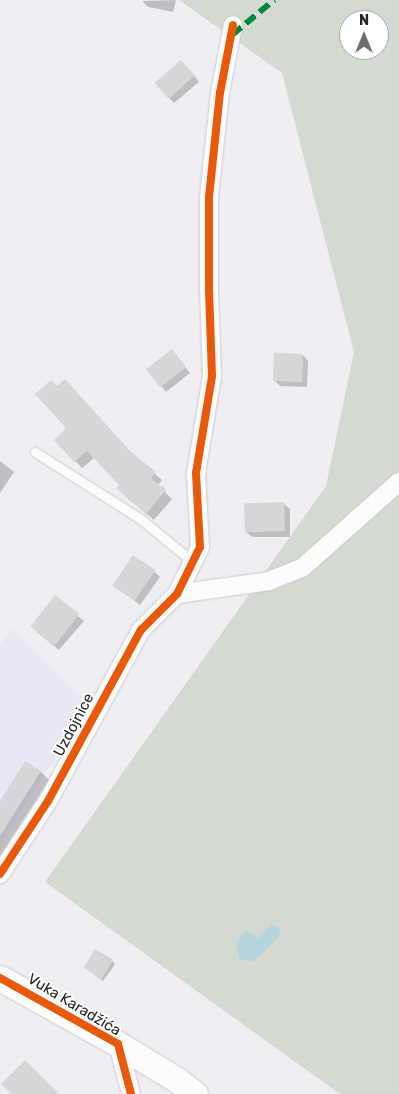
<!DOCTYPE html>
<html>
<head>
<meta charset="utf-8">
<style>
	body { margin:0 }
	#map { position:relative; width:399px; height:1094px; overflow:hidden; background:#f0eef2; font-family:Rubik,sans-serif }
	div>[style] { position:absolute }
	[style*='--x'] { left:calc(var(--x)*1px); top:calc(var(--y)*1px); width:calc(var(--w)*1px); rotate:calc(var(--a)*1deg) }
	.industrial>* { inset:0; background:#eae7f5 }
	.green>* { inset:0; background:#d3dacf }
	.water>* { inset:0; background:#b7d4dd }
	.shadow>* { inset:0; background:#0003 }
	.building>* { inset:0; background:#d6d5d8; transform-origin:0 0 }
	.roads { filter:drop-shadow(0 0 1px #cdcbce) drop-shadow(0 0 1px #cdcbce) }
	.lane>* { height:9px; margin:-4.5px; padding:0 4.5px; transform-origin:4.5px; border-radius:4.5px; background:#fdfcfd }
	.street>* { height:18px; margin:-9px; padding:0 9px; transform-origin:9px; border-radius:9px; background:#fdfcfd }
	.secondary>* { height:25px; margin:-12.5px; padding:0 12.5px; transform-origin:12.5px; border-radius:12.5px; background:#fdfcfd }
	.quiet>* { height:6px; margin-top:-3px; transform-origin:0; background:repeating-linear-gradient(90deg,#00873e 0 12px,transparent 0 18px) }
	.cycleway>* { height:8px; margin:-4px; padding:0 4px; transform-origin:4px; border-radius:4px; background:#e8590c }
	span { translate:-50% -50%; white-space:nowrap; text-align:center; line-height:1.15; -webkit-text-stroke:4px #fff; paint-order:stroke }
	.street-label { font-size:15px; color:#272629 }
	.north { position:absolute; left:339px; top:10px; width:50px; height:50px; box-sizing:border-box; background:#fff; border:1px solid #a9a8a9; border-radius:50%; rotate:0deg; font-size:14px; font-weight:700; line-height:20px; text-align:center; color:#272629 }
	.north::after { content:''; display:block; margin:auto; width:18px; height:22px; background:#6d6c6f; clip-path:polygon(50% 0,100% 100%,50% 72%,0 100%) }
</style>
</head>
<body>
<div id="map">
	<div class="industrial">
		<i style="clip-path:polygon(12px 629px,89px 704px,0 845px,0 644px)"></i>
	</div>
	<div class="green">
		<i style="clip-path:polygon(evenodd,179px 0,399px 0,399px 1094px,340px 1094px,45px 882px,326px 486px,354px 352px,282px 73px,179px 0,349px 20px,379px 20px,379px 50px,349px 50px,349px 20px)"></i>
	</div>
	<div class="water">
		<i style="clip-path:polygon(272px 924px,280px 930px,278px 938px,254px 961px,240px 960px,236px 944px,246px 930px,257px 938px)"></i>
	</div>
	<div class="shadow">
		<i style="clip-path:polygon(176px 0,173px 12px,148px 7px,142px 1px)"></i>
		<i style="clip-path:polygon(187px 67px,199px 82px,174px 103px,155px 82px)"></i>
		<i style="clip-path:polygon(303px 355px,308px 361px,307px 387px,280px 386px,275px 381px)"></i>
		<i style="clip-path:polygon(177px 357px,190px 373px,166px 392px,148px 370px)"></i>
		<i style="clip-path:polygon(56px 440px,134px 456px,162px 480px,158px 485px,172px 499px,154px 520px,125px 496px,120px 485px,95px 457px,82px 468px)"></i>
		<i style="clip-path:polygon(0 461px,14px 472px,0 493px)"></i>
		<i style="clip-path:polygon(284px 504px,290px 509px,290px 537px,252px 537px,246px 532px)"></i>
		<i style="clip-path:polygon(154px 571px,160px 577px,140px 605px,114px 585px)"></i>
		<i style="clip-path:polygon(55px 597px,84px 621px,59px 650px,37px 632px)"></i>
		<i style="clip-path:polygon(41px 772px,49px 780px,0 856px,0 803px)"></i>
		<i style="clip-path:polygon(112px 961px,115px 964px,103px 981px,87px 969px)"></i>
	</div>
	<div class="building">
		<i style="left:181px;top:60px;width:21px;height:35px;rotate:49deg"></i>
		<i style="left:172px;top:349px;width:23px;height:33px;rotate:52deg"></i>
		<i style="left:274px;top:353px;width:29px;height:28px;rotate:2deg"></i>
		<i style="clip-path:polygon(65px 379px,131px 452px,156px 472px,151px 478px,166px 490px,146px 514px,116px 488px,119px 485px,87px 451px,74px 462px,54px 440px,66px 428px,35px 394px,51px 380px,57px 386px)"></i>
		<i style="left:284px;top:502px;width:29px;height:40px;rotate:88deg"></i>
		<i style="left:133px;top:555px;width:27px;height:37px;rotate:34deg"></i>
		<i style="left:55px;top:595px;width:31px;height:40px;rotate:38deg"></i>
		<i style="clip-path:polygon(25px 761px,41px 771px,0 836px,0 801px)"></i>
		<i style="left:95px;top:949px;width:21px;height:22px;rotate:31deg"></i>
		<i style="clip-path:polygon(25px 1060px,59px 1094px,11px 1094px,1px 1084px)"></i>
	</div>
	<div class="roads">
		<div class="lane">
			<i style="--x:35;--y:452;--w:127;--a:32.4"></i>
			<i style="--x:142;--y:520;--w:66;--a:39.5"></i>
		</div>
		<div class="street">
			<i style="--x:177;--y:594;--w:52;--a:-63.9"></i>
			<i style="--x:200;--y:547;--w:74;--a:-93.1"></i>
			<i style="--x:196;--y:473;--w:98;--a:-80.6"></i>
			<i style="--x:212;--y:376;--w:87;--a:-92"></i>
			<i style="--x:209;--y:289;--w:92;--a:-90"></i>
			<i style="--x:209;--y:197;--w:105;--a:-84"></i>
			<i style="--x:220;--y:93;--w:69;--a:-79.2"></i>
			<i style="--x:0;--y:874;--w:87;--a:-56.7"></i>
			<i style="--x:48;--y:801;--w:195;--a:-61.5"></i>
			<i style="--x:141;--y:630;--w:51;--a:-45"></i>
			<i style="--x:177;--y:594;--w:93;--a:-8"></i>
			<i style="--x:269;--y:581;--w:35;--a:-22"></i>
			<i style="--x:302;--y:568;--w:130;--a:-41.6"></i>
			<i style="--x:118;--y:1044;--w:52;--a:75.4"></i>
		</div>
		<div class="secondary">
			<i style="--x:0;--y:978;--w:135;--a:29.2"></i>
			<i style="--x:118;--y:1044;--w:69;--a:31.4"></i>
			<i style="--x:177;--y:1080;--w:23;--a:38"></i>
		</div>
	</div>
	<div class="quiet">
		<i style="--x:232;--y:35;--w:55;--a:-39.8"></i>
	</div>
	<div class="cycleway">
		<i style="--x:0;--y:874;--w:87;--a:-56.7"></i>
		<i style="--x:48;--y:801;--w:195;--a:-61.5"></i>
		<i style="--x:141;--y:630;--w:51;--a:-45"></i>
		<i style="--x:177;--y:594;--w:52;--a:-63.9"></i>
		<i style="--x:200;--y:547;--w:74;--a:-93.1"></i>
		<i style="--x:196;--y:473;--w:98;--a:-80.6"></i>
		<i style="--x:212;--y:376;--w:87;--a:-92"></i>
		<i style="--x:209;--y:289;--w:92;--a:-90"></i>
		<i style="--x:209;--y:197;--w:105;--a:-84"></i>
		<i style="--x:220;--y:93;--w:69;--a:-79.2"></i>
		<i style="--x:0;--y:978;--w:135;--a:29.2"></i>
		<i style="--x:118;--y:1044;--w:52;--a:75.4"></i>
	</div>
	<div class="street-label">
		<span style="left:74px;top:725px;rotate:-62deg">Uzdojnice</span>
		<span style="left:74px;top:1005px;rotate:31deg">Vuka Karadžića</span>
	</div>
	<div class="north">N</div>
</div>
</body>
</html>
